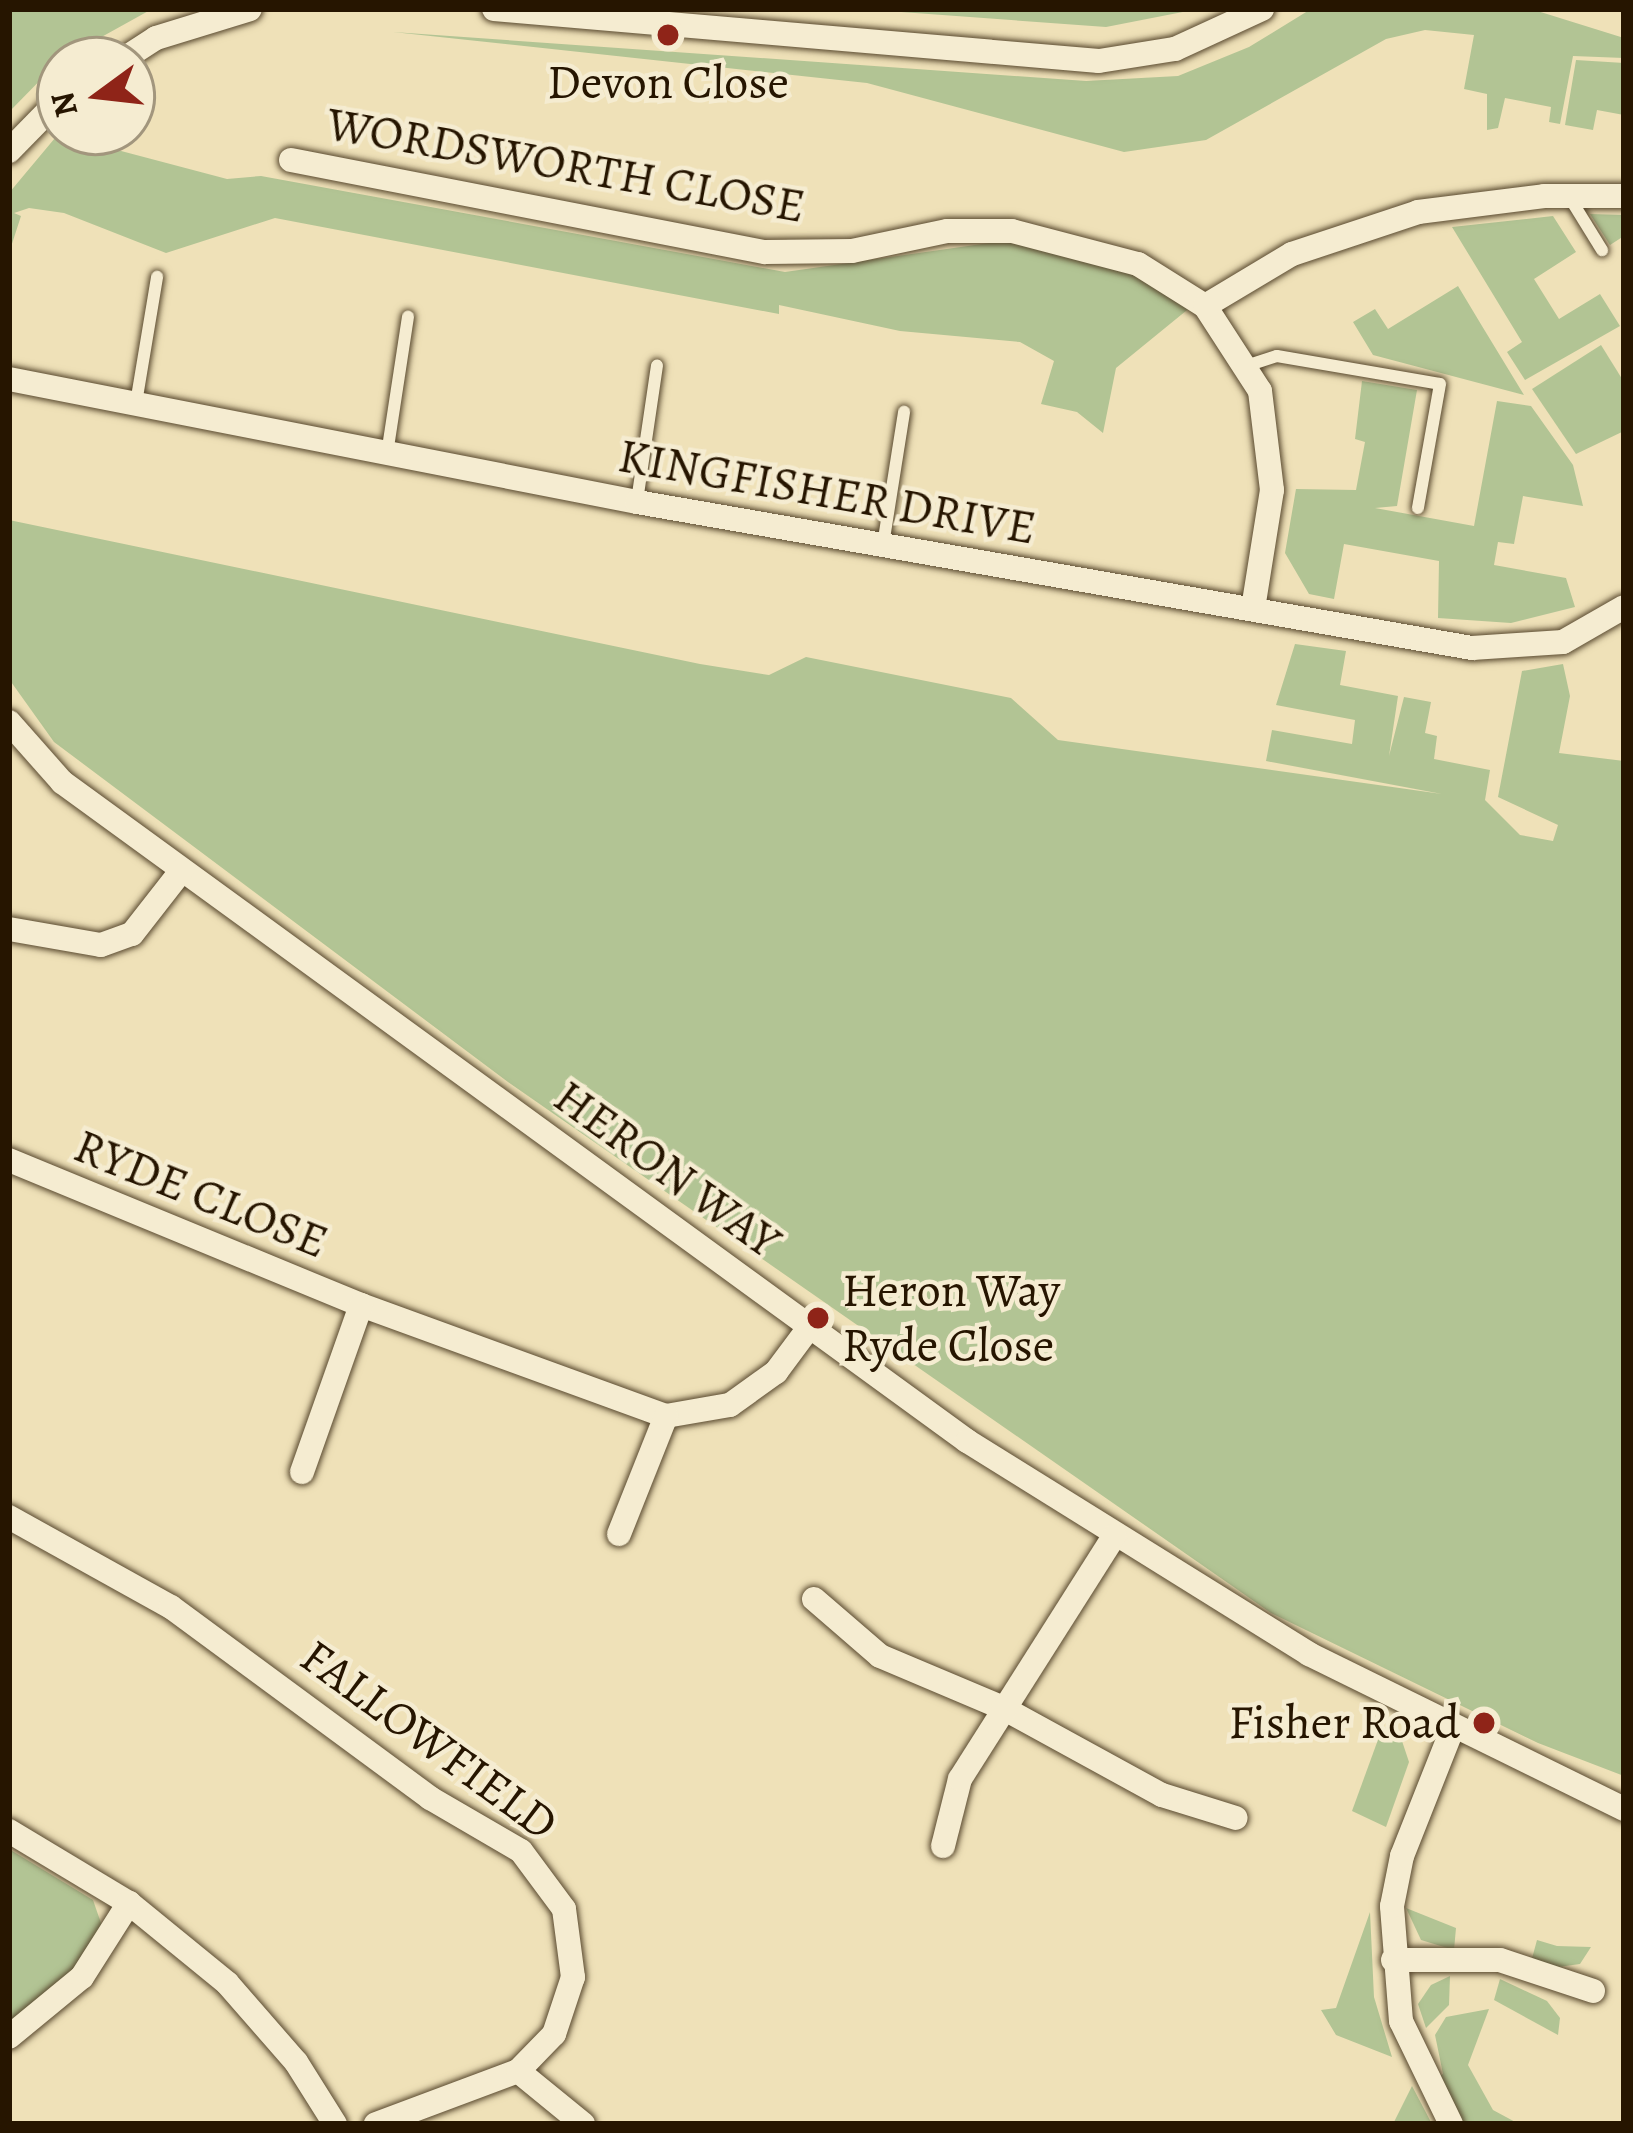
<!DOCTYPE html>
<html>
<head>
<meta charset="utf-8">
<style>
	body { margin:0 }
	#map { position:relative; width:1633px; height:2133px; overflow:hidden; background:#efe1b8; font-family:Alegreya,serif }
	div>[style] { position:absolute }
	[style*='--x'] { left:calc(var(--x)*1px); top:calc(var(--y)*1px); width:calc(var(--w)*1px); rotate:calc(var(--a)*1deg) }
	.green>* { inset:0; background:#b2c494 }
	.roads { filter:drop-shadow(0 0 3px #58482e) drop-shadow(0 0 3px #58482e) }
	.service>* { height:12px; margin:-6px; padding:0 6px; transform-origin:6px; border-radius:6px; background:#f5ecd1 }
	.minor>* { height:24px; margin:-12px; padding:0 12px; transform-origin:12px; border-radius:12px; background:#f5ecd1 }
	.dots>* { width:33px; height:33px; translate:-50% -50%; box-sizing:border-box; border:6px solid #f5ecd1; border-radius:50% }
	span { translate:-50% -50%; white-space:nowrap; text-align:center; line-height:1.15; -webkit-text-stroke:9px #f5ecd1; paint-order:stroke }
	.poi-label { font-size:48px; color:#261500 }
	.left { translate:0 -50%; text-align:left }
	.right { translate:-100% -50%; text-align:right }
	.street-label { font-size:48px; color:#261500 }
	.frame { position:absolute; inset:0; border:12px solid #261500; pointer-events:none }
	.north { position:absolute; left:36px; top:36px; width:120px; height:120px; box-sizing:border-box; background:#f5ecd1; border:3px solid #a2967d; border-radius:50%; rotate:255deg; font-size:33px; font-weight:700; line-height:48px; text-align:center; color:#261500 }
	.north::after { content:''; display:block; margin:auto; width:42px; height:54px; background:#8f2418; clip-path:polygon(50% 0,100% 100%,50% 72%,0 100%) }
</style>
</head>
<body>
<div id="map">
	<div class="green">
		<i style="clip-path:polygon(9px 9px,152px 9px,60px 60px,9px 112px)"></i>
		<i style="clip-path:polygon(860px 9px,1198px 9px,1106px 27px)"></i>
		<i style="clip-path:polygon(1311px 9px,1531px 9px,1624px 38px,1624px 58px,1573px 56px,1560px 124px,1549px 122px,1551px 107px,1505px 98px,1498px 128px,1487px 130px,1487px 94px,1464px 89px,1474px 35px,1425px 30px,1386px 39px,1206px 140px,1124px 152px,867px 83px,393px 32px,1086px 81px,1178px 76px,1249px 47px)"></i>
		<i style="clip-path:polygon(1576px 60px,1624px 63px,1624px 115px,1597px 110px,1593px 130px,1565px 125px)"></i>
		<i style="clip-path:polygon(60px 132px,107px 132px,106px 147px,227px 179px,261px 176px,785px 272px,1003px 241px,1117px 267px,1192px 306px,1116px 368px,1103px 433px,1077px 412px,1041px 404px,1054px 361px,1020px 342px,900px 331px,779px 305px,779px 314px,275px 218px,166px 253px,64px 213px,29px 208px,14px 213px,21px 216px,9px 253px,9px 193px)"></i>
		<i style="clip-path:polygon(1590px 214px,1624px 215px,1624px 236px,1610px 245px)"></i>
		<i style="clip-path:polygon(1553px 216px,1576px 252px,1534px 279px,1559px 319px,1600px 294px,1620px 326px,1525px 380px,1507px 352px,1522px 342px,1452px 227px)"></i>
		<i style="clip-path:polygon(1458px 286px,1482px 326px,1524px 395px,1373px 355px,1353px 322px,1375px 309px,1388px 329px)"></i>
		<i style="clip-path:polygon(1601px 345px,1624px 382px,1624px 431px,1576px 454px,1532px 389px)"></i>
		<i style="clip-path:polygon(1362px 381px,1417px 390px,1397px 506px,1375px 508px,1474px 526px,1497px 401px,1531px 406px,1573px 465px,1583px 506px,1523px 496px,1514px 544px,1498px 542px,1494px 565px,1566px 578px,1575px 607px,1511px 623px,1438px 618px,1439px 561px,1344px 544px,1334px 599px,1309px 594px,1285px 553px,1296px 489px,1356px 490px,1365px 442px,1355px 439px)"></i>
		<i style="clip-path:polygon(9px 520px,700px 664px,769px 675px,806px 657px,1011px 698px,1058px 740px,1442px 794px,1266px 761px,1272px 730px,1352px 744px,1355px 720px,1276px 705px,1295px 644px,1346px 651px,1340px 685px,1398px 696px,1389px 756px,1404px 697px,1431px 702px,1425px 733px,1437px 736px,1434px 759px,1490px 770px,1485px 800px,1520px 835px,1553px 841px,1558px 825px,1498px 797px,1522px 671px,1563px 664px,1570px 696px,1559px 753px,1624px 761px,1624px 1776px,1538px 1743px,1271px 1613px,508px 1082px,54px 742px,9px 679px)"></i>
		<i style="clip-path:polygon(1383px 1726px,1401px 1738px,1409px 1762px,1386px 1827px,1352px 1811px)"></i>
		<i style="clip-path:polygon(9px 1849px,93px 1900px,102px 1926px,85px 1959px,9px 2024px)"></i>
		<i style="clip-path:polygon(1406px 1908px,1456px 1928px,1454px 1950px,1421px 1940px)"></i>
		<i style="clip-path:polygon(1370px 1912px,1374px 1997px,1392px 2057px,1336px 2035px,1321px 2010px,1336px 2008px)"></i>
		<i style="clip-path:polygon(1537px 1940px,1557px 1946px,1591px 1947px,1580px 1964px,1551px 1968px,1531px 1962px)"></i>
		<i style="clip-path:polygon(1450px 1976px,1449px 2005px,1426px 2028px,1418px 2004px,1431px 1985px)"></i>
		<i style="clip-path:polygon(1500px 1979px,1547px 2001px,1560px 2018px,1558px 2035px,1494px 2000px)"></i>
		<i style="clip-path:polygon(1489px 2009px,1468px 2065px,1493px 2110px,1519px 2124px,1460px 2124px,1435px 2078px,1443px 2074px,1435px 2035px,1446px 2017px)"></i>
		<i style="clip-path:polygon(1412px 2086px,1432px 2124px,1393px 2124px)"></i>
	</div>
	<div class="roads">
		<div class="service">
			<i style="--x:1568;--y:195;--w:65;--a:58.3"></i>
			<i style="--x:1249;--y:365;--w:29;--a:-18"></i>
			<i style="--x:1277;--y:356;--w:165;--a:9.7"></i>
			<i style="--x:1440;--y:384;--w:126;--a:100.1"></i>
			<i style="--x:136;--y:403;--w:128;--a:-80.5"></i>
			<i style="--x:387;--y:454;--w:139;--a:-81.3"></i>
			<i style="--x:637;--y:501;--w:137;--a:-81.6"></i>
			<i style="--x:883;--y:545;--w:135;--a:-81"></i>
		</div>
		<div class="minor">
			<i style="--x:494;--y:9;--w:607;--a:4.91"></i>
			<i style="--x:1099;--y:61;--w:77;--a:-9"></i>
			<i style="--x:1175;--y:49;--w:96;--a:-24.7"></i>
			<i style="--x:122;--y:60;--w:40;--a:-32.9"></i>
			<i style="--x:156;--y:38;--w:98;--a:-17.1"></i>
			<i style="--x:9;--y:151;--w:73;--a:-45.6"></i>
			<i style="--x:291;--y:160;--w:483;--a:11"></i>
			<i style="--x:765;--y:252;--w:87;--a:-0.7"></i>
			<i style="--x:852;--y:251;--w:97;--a:-11.9"></i>
			<i style="--x:947;--y:231;--w:65;--a:0"></i>
			<i style="--x:1012;--y:231;--w:130;--a:14.7"></i>
			<i style="--x:1138;--y:264;--w:79;--a:32.1"></i>
			<i style="--x:1205;--y:306;--w:101;--a:57.1"></i>
			<i style="--x:1260;--y:391;--w:100;--a:83.1"></i>
			<i style="--x:1272;--y:490;--w:120;--a:99.1"></i>
			<i style="--x:1205;--y:306;--w:101;--a:-30.9"></i>
			<i style="--x:1292;--y:254;--w:133;--a:-18.4"></i>
			<i style="--x:1418;--y:212;--w:127;--a:-7.2"></i>
			<i style="--x:1544;--y:196;--w:80;--a:0"></i>
			<i style="--x:9;--y:379;--w:640;--a:11.08"></i>
			<i style="--x:637;--y:502;--w:848;--a:9.92"></i>
			<i style="--x:1472;--y:648;--w:91;--a:-3.8"></i>
			<i style="--x:1563;--y:642;--w:70;--a:-29.8"></i>
			<i style="--x:9;--y:722;--w:80;--a:48.5"></i>
			<i style="--x:62;--y:782;--w:1120;--a:36.06"></i>
			<i style="--x:967;--y:1441;--w:403;--a:31.9"></i>
			<i style="--x:1309;--y:1654;--w:351;--a:26.2"></i>
			<i style="--x:9;--y:929;--w:93;--a:9.9"></i>
			<i style="--x:101;--y:945;--w:33;--a:-20"></i>
			<i style="--x:132;--y:934;--w:81;--a:-52"></i>
			<i style="--x:9;--y:1160;--w:381;--a:22.4"></i>
			<i style="--x:361;--y:1305;--w:325;--a:20"></i>
			<i style="--x:666;--y:1416;--w:65;--a:-9.8"></i>
			<i style="--x:730;--y:1405;--w:57;--a:-35.7"></i>
			<i style="--x:776;--y:1372;--w:59;--a:-53.3"></i>
			<i style="--x:302;--y:1472;--w:177;--a:-70.5"></i>
			<i style="--x:9;--y:1517;--w:185;--a:29.1"></i>
			<i style="--x:171;--y:1607;--w:322;--a:36.4"></i>
			<i style="--x:430;--y:1798;--w:105;--a:30.2"></i>
			<i style="--x:521;--y:1851;--w:72;--a:53.4"></i>
			<i style="--x:564;--y:1909;--w:69;--a:82.5"></i>
			<i style="--x:573;--y:1977;--w:60;--a:108.4"></i>
			<i style="--x:554;--y:2034;--w:52;--a:134.2"></i>
			<i style="--x:518;--y:2071;--w:152;--a:159.5"></i>
			<i style="--x:619;--y:1534;--w:127;--a:-68.3"></i>
			<i style="--x:814;--y:1599;--w:87;--a:40.8"></i>
			<i style="--x:880;--y:1656;--w:134;--a:22.9"></i>
			<i style="--x:1003;--y:1708;--w:181;--a:28.7"></i>
			<i style="--x:1162;--y:1795;--w:77;--a:17.3"></i>
			<i style="--x:9;--y:1831;--w:140;--a:31"></i>
			<i style="--x:129;--y:1903;--w:127;--a:39.2"></i>
			<i style="--x:227;--y:1983;--w:105;--a:48.9"></i>
			<i style="--x:296;--y:2062;--w:73;--a:57.8"></i>
			<i style="--x:943;--y:1846;--w:69;--a:-75.8"></i>
			<i style="--x:960;--y:1779;--w:288;--a:-57.6"></i>
			<i style="--x:1393;--y:1960;--w:107;--a:0"></i>
			<i style="--x:1500;--y:1960;--w:98;--a:18.4"></i>
			<i style="--x:9;--y:2037;--w:94;--a:-39.4"></i>
			<i style="--x:82;--y:1977;--w:88;--a:-57.6"></i>
			<i style="--x:518;--y:2071;--w:84;--a:39.2"></i>
			<i style="--x:1451;--y:2124;--w:114;--a:-115.9"></i>
			<i style="--x:1401;--y:2021;--w:115;--a:-94.5"></i>
			<i style="--x:1392;--y:1906;--w:51;--a:-78.7"></i>
			<i style="--x:1402;--y:1856;--w:136;--a:-68.4"></i>
		</div>
	</div>
	<div class="dots">
		<i style="left:668px;top:35px;background:#8f2418"></i>
		<i style="left:818px;top:1318px;background:#8f2418"></i>
		<i style="left:1484px;top:1723px;background:#8f2418"></i>
	</div>
	<div class="poi-label">
		<span style="left:668px;top:83px">Devon Close</span>
		<span class="left" style="left:842px;top:1318px">Heron Way<br>Ryde Close</span>
		<span class="right" style="left:1460px;top:1723px">Fisher Road</span>
	</div>
	<div class="street-label">
		<span style="left:566px;top:165px;rotate:10deg">WORDSWORTH CLOSE</span>
		<span style="left:827px;top:492px;rotate:10deg">KINGFISHER DRIVE</span>
		<span style="left:667px;top:1169px;rotate:36deg">HERON WAY</span>
		<span style="left:201px;top:1194px;rotate:22deg">RYDE CLOSE</span>
		<span style="left:429px;top:1740px;rotate:36deg">FALLOWFIELD</span>
	</div>
	<div class="frame"></div>
	<div class="north">N</div>
</div>
</body>
</html>
